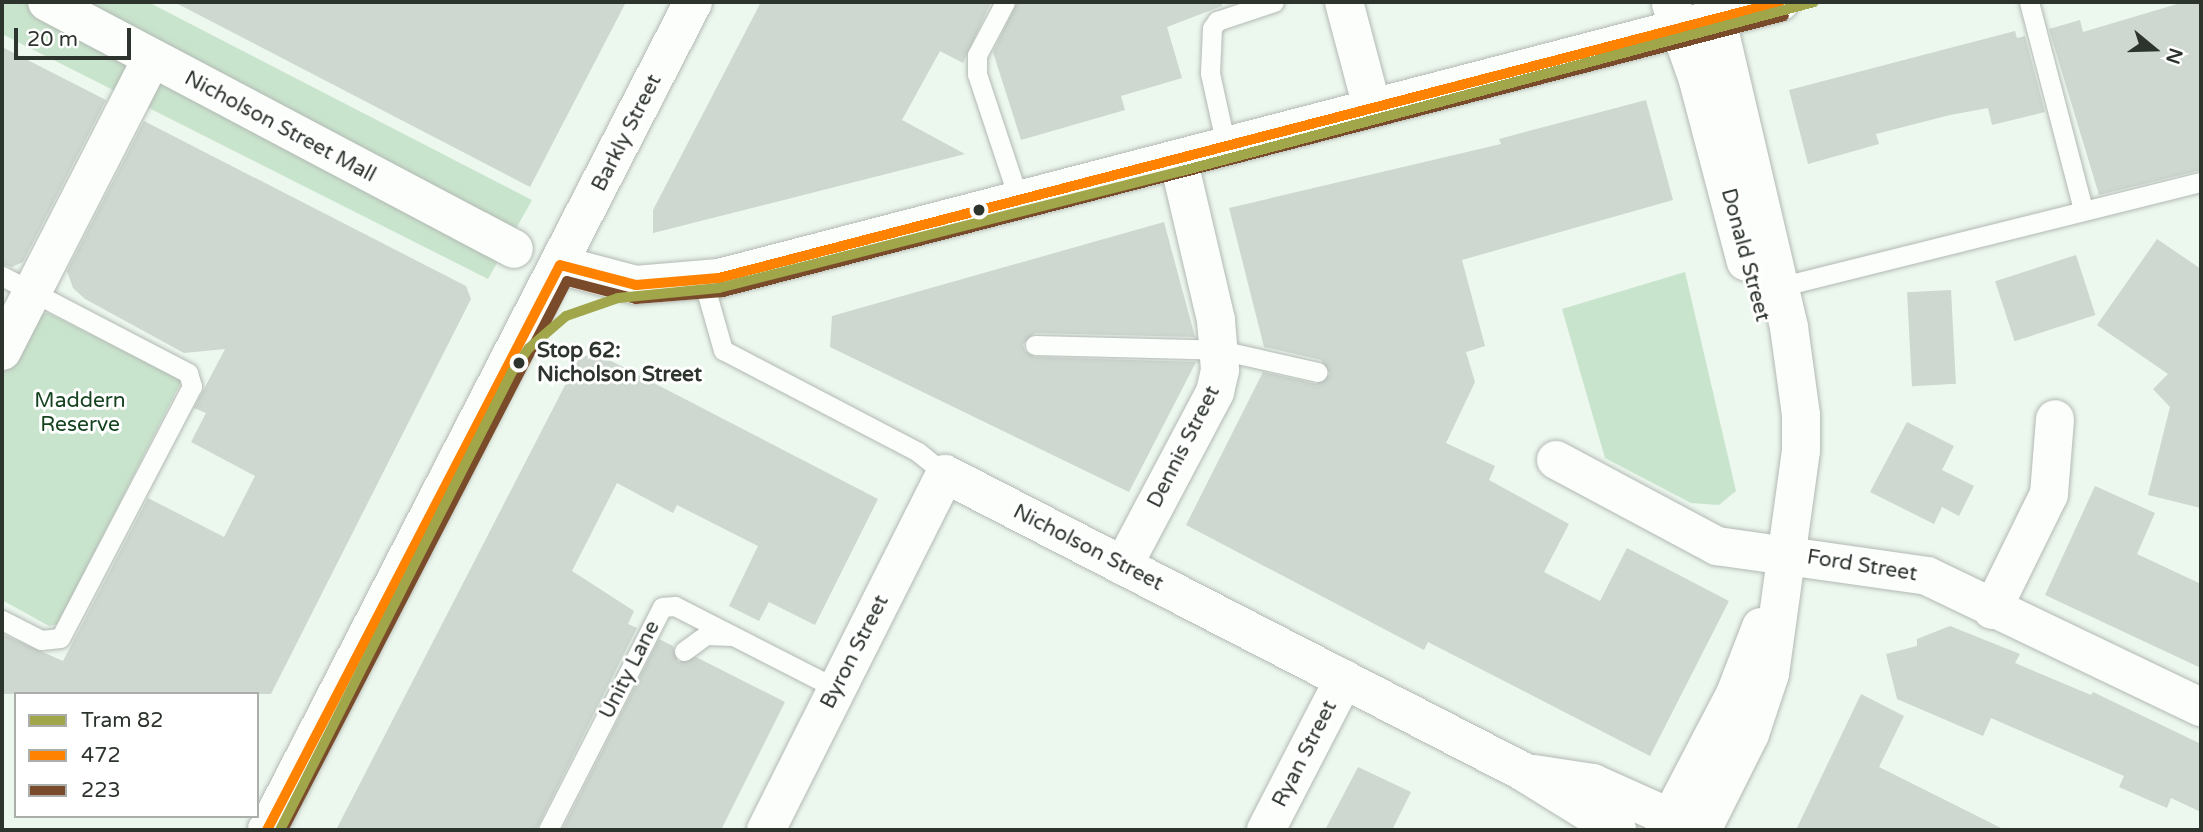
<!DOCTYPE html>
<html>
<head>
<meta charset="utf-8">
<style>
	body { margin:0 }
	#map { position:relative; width:2203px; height:832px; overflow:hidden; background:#ecf7ee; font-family:"Varela Round",sans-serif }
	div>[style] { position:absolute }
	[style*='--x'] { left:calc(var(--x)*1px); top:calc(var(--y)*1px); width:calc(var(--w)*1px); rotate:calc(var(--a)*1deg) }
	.green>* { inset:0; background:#c9e4cd }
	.building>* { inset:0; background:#ced7d0; transform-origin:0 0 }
	.roads { filter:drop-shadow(0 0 2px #b2b9b3) drop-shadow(0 0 2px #b2b9b3) }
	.lane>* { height:19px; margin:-9.5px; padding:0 9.5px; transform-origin:9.5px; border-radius:9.5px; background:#fcfefc }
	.street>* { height:38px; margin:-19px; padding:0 19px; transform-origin:19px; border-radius:19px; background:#fcfefc }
	.secondary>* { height:38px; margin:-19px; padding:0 19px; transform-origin:19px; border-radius:19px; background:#fcfefc }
	.bus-1>* { height:10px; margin:-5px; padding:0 5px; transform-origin:5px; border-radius:5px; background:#ff8200 }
	.bus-2>* { height:10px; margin:-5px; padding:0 5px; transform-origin:5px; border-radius:5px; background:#7a4b2a }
	.tram-1>* { height:10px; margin:-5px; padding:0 5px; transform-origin:5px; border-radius:5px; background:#a0a649 }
	.dots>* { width:19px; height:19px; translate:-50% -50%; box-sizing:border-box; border:4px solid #fff; border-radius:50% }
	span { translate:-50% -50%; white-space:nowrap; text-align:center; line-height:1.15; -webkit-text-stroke:6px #fff; paint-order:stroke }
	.street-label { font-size:21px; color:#2c342d }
	.stop-label { font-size:21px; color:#2c342d; font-weight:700 }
	.left { translate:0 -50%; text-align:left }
	.park-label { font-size:21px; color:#164320 }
	.frame { position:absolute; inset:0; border:4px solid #2c342d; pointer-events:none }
	.legend { position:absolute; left:14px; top:692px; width:245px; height:126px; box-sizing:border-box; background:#fff; border:2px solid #abaeab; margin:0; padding:9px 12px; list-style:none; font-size:21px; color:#2c342d }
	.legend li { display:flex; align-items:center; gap:14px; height:35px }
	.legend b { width:35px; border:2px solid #abaeab }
	.north { position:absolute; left:2119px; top:14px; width:70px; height:70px; -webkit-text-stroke:5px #fff; paint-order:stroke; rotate:109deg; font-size:19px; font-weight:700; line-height:28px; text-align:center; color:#2c342d }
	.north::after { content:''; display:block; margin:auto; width:24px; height:32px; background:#2c342d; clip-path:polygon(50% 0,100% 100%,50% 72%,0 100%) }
	.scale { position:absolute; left:14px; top:28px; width:117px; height:32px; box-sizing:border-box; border:4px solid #2c342d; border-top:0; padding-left:9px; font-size:21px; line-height:24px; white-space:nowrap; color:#2c342d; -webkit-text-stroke:5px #fff; paint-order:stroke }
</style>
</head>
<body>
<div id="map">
	<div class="green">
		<i style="clip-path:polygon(2px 2px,148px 2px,532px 200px,488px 279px,2px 34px)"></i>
		<i style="clip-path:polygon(1685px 272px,1736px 491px,1719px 505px,1691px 503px,1605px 458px,1562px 309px)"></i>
		<i style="clip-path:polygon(48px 313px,182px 380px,58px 624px,49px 626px,2px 600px,2px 375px,38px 314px)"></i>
	</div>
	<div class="building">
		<i style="clip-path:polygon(174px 2px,626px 2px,530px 187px)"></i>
		<i style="clip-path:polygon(761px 2px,991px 2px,963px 63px,940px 51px,902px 120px,965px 154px,653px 233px,653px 210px)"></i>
		<i style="clip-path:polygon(1017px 2px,1222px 2px,1222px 6px,1167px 27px,1182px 78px,1121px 96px,1125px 110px,1021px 140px,993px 52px)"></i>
		<i style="clip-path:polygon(2184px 2px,2201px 2px,2201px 170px,2099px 195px,2049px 29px,2080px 20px,2083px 32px)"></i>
		<i style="clip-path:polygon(2015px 31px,2017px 38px,2025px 36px,2045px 112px,1992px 125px,1988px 108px,1950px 115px,1876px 134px,1879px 144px,1808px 164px,1789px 90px)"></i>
		<i style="clip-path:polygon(2px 47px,106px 100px,23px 262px,12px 267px,2px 264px)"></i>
		<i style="clip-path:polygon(1646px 100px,1673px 200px,1462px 260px,1485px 346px,1466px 352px,1475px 382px,1446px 443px,1495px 466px,1489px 480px,1569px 524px,1544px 572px,1600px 601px,1627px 548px,1729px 601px,1650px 756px,1428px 642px,1424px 650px,1186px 525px,1263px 372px,1316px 384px,1330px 374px,1321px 360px,1264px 347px,1229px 208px,1501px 144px,1499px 139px)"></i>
		<i style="clip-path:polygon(144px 121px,466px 286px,471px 299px,271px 694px,2px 694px,2px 634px,63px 661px,148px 498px,224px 537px,255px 476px,191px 442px,206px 413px,194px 408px,225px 349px,184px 353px,85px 299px,73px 288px,67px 271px)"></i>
		<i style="clip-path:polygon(1164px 222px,1195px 337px,1035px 333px,1023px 344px,1025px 351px,1035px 357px,1196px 362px,1129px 492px,830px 347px,832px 316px)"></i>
		<i style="clip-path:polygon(2157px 239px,2201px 269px,2201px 508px,2148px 495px,2170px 407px,2153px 389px,2168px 374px,2097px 325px)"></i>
		<i style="left:2076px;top:255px;width:63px;height:85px;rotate:72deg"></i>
		<i style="left:1951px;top:290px;width:94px;height:44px;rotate:87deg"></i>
		<i style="clip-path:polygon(594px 352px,878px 499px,815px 625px,769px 602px,759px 621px,729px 606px,758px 546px,677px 505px,673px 513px,617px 483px,572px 571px,634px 611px,628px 624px,637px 628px,536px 830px,336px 830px,578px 360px)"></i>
		<i style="clip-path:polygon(1907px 422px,1954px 446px,1942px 470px,1974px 486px,1959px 516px,1942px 507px,1934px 524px,1870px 492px)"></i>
		<i style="clip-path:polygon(2095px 486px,2155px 513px,2137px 554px,2201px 584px,2201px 668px,2045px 595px)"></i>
		<i style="clip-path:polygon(1950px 626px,2020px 654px,2015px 663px,2091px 695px,2093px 692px,2201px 744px,2201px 812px,2171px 798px,2167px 808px,2119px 787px,2124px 776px,1991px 718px,1983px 736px,1897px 699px,1886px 654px,1917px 646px,1917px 639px)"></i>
		<i style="clip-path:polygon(659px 639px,673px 646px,678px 662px,696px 657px,785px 702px,721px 830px,562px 830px)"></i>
		<i style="clip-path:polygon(1861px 694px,1904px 716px,1879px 767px,2005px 830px,1796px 830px)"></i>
		<i style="clip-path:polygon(1358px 767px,1411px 792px,1392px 830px,1325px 830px)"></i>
	</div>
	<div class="roads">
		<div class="lane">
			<i style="--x:1005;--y:2;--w:60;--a:117.8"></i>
			<i style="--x:977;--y:55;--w:19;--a:90"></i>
			<i style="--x:977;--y:74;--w:133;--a:71.6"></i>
			<i style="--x:2029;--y:2;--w:215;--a:75.4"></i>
			<i style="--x:1226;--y:146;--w:75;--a:-102.4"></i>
			<i style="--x:1210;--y:73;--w:45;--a:-87.5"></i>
			<i style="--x:1212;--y:28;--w:9;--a:-54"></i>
			<i style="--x:1217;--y:21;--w:60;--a:-18.4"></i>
			<i style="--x:2;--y:276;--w:210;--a:27.5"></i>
			<i style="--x:188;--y:373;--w:14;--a:73"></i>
			<i style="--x:192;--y:386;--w:284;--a:117.6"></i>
			<i style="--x:60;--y:638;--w:19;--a:174"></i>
			<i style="--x:41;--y:640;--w:44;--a:-152.9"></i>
			<i style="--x:703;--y:280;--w:73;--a:74.1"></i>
			<i style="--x:723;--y:350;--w:220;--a:27.6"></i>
			<i style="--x:918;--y:452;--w:35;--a:39"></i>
			<i style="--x:1779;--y:287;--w:435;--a:-14"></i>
			<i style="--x:1035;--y:345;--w:185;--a:1.5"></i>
			<i style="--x:1220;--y:350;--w:100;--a:12.7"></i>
			<i style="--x:684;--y:651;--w:27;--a:-36"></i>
			<i style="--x:706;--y:635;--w:26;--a:2"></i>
			<i style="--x:548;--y:830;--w:250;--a:-62.9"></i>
			<i style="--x:662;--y:607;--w:13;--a:-4"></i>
			<i style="--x:675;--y:606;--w:182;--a:27.1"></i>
		</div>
		<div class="street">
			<i style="--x:47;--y:2;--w:528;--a:27.87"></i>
			<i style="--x:1344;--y:2;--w:109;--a:75.1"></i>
			<i style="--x:2;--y:351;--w:327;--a:-62.9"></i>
			<i style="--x:1556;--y:460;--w:183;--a:28.1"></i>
			<i style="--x:1717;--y:546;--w:212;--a:8.1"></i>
			<i style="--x:1927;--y:576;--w:304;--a:25.6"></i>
			<i style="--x:1123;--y:566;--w:197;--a:-62.1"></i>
			<i style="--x:1215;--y:392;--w:23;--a:-77"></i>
			<i style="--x:1220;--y:370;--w:50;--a:-94.6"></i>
			<i style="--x:1216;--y:320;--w:166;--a:-103.2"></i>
			<i style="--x:1992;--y:610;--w:129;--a:-63.8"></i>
			<i style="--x:2049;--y:494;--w:75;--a:-85.4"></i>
			<i style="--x:1534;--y:774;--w:60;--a:8.7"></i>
			<i style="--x:1593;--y:783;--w:85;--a:24.2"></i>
			<i style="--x:766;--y:830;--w:398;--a:-63.3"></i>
			<i style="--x:945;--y:474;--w:649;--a:27.24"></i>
			<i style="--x:1522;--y:771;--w:112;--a:31.8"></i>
			<i style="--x:1266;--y:830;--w:170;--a:-62.7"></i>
		</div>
		<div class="secondary">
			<i style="--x:1671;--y:4;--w:77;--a:70.4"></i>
			<i style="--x:1697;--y:77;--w:191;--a:75.2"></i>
			<i style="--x:560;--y:265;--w:79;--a:14.7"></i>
			<i style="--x:636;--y:285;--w:83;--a:-4.8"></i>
			<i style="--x:719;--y:278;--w:1096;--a:-14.58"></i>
			<i style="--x:267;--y:830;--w:931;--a:-62.77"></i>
			<i style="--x:1664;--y:830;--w:153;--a:-62.4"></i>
			<i style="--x:1735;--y:694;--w:72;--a:-68.8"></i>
			<i style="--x:1702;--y:830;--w:107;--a:-63.4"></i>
			<i style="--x:1750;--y:734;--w:63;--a:-71.6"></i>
			<i style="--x:1770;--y:674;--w:225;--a:-82.1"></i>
			<i style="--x:1801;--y:451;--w:36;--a:-90"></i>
			<i style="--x:1801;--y:415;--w:89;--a:-97.8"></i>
			<i style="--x:1789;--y:327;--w:334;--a:-103.2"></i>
		</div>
	</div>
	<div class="bus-1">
		<i style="--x:560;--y:265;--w:79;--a:14.7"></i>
		<i style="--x:636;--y:285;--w:83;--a:-4.8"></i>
		<i style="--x:719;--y:278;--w:1096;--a:-14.58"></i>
		<i style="--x:267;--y:830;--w:636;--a:-62.59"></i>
	</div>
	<div class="bus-2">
		<i style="--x:283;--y:830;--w:618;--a:-62.65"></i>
		<i style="--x:567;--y:281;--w:71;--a:14.6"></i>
		<i style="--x:636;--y:299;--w:87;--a:-4.6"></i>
		<i style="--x:723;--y:292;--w:1096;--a:-14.58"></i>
	</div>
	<div class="tram-1">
		<i style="--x:280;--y:830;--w:513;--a:-63.14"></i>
		<i style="--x:512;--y:372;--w:29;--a:-55"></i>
		<i style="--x:529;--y:348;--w:49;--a:-40.9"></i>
		<i style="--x:566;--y:316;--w:55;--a:-19.1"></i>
		<i style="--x:618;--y:298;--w:101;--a:-5.7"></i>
		<i style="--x:719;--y:288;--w:478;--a:-14.2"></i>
		<i style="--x:1182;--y:171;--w:654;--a:-14.97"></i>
	</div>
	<div class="dots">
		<i style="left:979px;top:210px;background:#2c342d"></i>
		<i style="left:519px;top:363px;background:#2c342d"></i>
	</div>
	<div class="street-label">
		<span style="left:280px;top:127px;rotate:28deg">Nicholson Street Mall</span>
		<span style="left:627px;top:133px;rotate:-63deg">Barkly Street</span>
		<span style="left:1745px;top:255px;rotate:75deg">Donald Street</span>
		<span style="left:1184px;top:447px;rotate:-63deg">Dennis Street</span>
		<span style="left:1088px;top:548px;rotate:27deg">Nicholson Street</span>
		<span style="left:1862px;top:566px;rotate:9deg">Ford Street</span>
		<span style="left:855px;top:652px;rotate:-63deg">Byron Street</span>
		<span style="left:630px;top:670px;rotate:-63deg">Unity Lane</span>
		<span style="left:1305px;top:754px;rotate:-63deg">Ryan Street</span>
	</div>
	<div class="stop-label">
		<span class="left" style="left:537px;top:363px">Stop 62:<br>Nicholson Street</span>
	</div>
	<div class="park-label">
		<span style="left:80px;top:413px">Maddern<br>Reserve</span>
	</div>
	<div class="frame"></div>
	<ul class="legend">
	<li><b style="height:9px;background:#a0a649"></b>Tram 82</li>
	<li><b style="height:9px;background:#ff8200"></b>472</li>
	<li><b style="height:9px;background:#7a4b2a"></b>223</li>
	</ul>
	<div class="north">N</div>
	<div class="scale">20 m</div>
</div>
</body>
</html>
